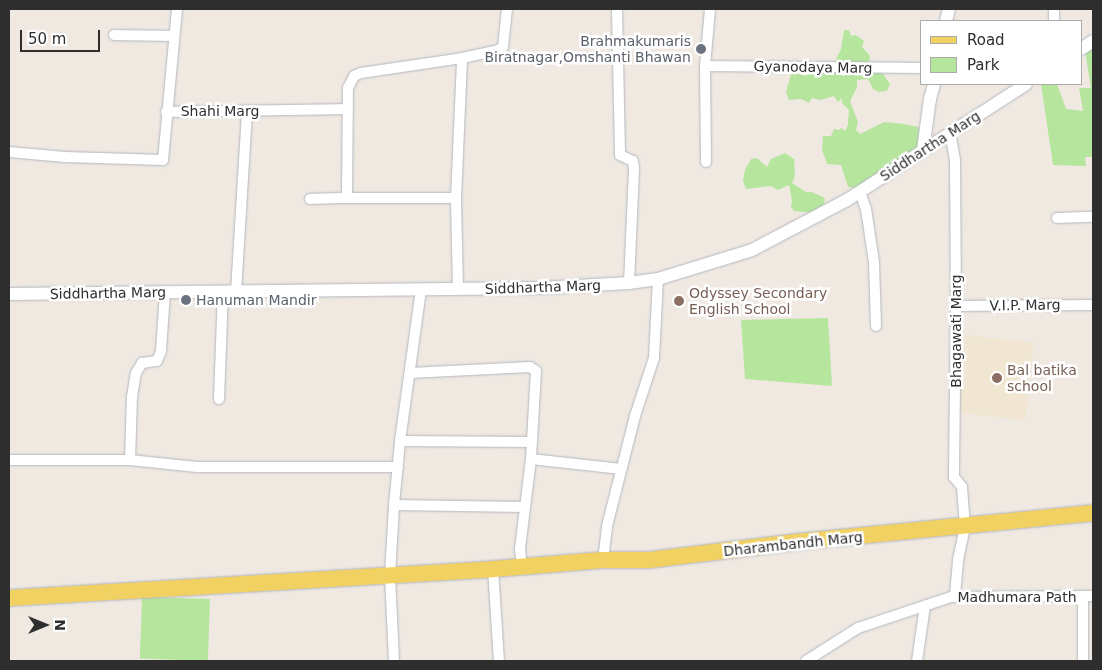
<!DOCTYPE html>
<html>
<head>
<meta charset="utf-8">
<style>
	body { margin:0 }
	#map { position:relative; width:1102px; height:670px; overflow:hidden; background:#efe9e1; font-family:"DejaVu Sans",sans-serif }
	div>[style] { position:absolute }
	[style*='--x'] { left:calc(var(--x)*1px); top:calc(var(--y)*1px); width:calc(var(--w)*1px); rotate:calc(var(--a)*1deg) }
	.education>* { inset:0; background:#f0e6d1; transform-origin:0 0 }
	.green>* { inset:0; background:#b6e59e; transform-origin:0 0 }
	.roads { filter:drop-shadow(0 0 1px #b4b7c1) drop-shadow(0 0 1px #b4b7c1) }
	.minor>* { height:10px; margin:-5px; padding:0 5px; transform-origin:5px; border-radius:5px; background:#fff }
	.tertiary>* { height:12px; margin:-6px; padding:0 6px; transform-origin:6px; border-radius:6px; background:#fff }
	.primary>* { height:16px; margin:-8px; padding:0 8px; transform-origin:8px; border-radius:8px; background:#f2d163 }
	.dots>* { width:14px; height:14px; translate:-50% -50%; box-sizing:border-box; border:2px solid #fff; border-radius:50% }
	span { translate:-50% -50%; white-space:nowrap; text-align:center; line-height:1.15; -webkit-text-stroke:5px #fff; paint-order:stroke }
	.worship-label { font-size:14px; color:#5b616d }
	.right { translate:-100% -50%; text-align:right }
	.left { translate:0 -50%; text-align:left }
	.street-label { font-size:14px; color:#2e2e2e }
	.education-label { font-size:14px; color:#785e54 }
	.frame { position:absolute; inset:0; border:10px solid #2e2e2e; pointer-events:none }
	.legend { position:absolute; left:920px; top:20px; width:162px; height:65px; box-sizing:border-box; background:#fff; border:1px solid #ababab; margin:0; padding:6px 9px; list-style:none; font-size:15px; color:#2e2e2e }
	.legend li { display:flex; align-items:center; gap:10px; height:25px }
	.legend b { width:25px; border:1px solid #ababab }
	.north { position:absolute; left:20px; top:600px; width:50px; height:50px; -webkit-text-stroke:4px #fff; paint-order:stroke; rotate:90deg; font-size:14px; font-weight:700; line-height:20px; text-align:center; color:#2e2e2e }
	.north::after { content:''; display:block; margin:auto; width:18px; height:22px; background:#2e2e2e; clip-path:polygon(50% 0,100% 100%,50% 72%,0 100%) }
	.scale { position:absolute; left:20px; top:30px; width:80px; height:22px; box-sizing:border-box; border:2px solid #2e2e2e; border-top:0; padding-left:6px; font-size:15px; line-height:18px; white-space:nowrap; color:#2e2e2e; -webkit-text-stroke:4px #fff; paint-order:stroke }
</style>
</head>
<body>
<div id="map">
	<div class="education">
		<i style="left:963px;top:335px;width:71px;height:78px;rotate:6deg"></i>
	</div>
	<div class="green">
		<i style="clip-path:polygon(844px 30px,849px 30px,851px 36px,856px 35px,864px 41px,862px 47px,870px 56px,869px 63px,883px 74px,890px 84px,887px 91px,879px 92px,873px 89px,868px 79px,857px 80px,857px 87px,850px 101px,858px 122px,856px 130px,860px 134px,884px 122px,904px 124px,918px 127px,921px 139px,914px 152px,859px 188px,848px 187px,841px 165px,827px 164px,822px 150px,823px 136px,831px 136px,834px 129px,839px 130px,842px 128px,845px 131px,848px 125px,849px 110px,842px 103px,842px 98px,838px 102px,834px 96px,820px 100px,812px 98px,809px 103px,801px 99px,789px 100px,786px 92px,791px 74px,794px 73px,806px 76px,811px 70px,830px 72px,841px 49px)"></i>
		<i style="clip-path:polygon(1093px 48px,1093px 157px,1085px 157px,1086px 166px,1053px 165px,1041px 84px,1057px 84px,1066px 109px,1083px 111px,1079px 88px,1091px 88px,1085px 51px)"></i>
		<i style="clip-path:polygon(785px 153px,794px 159px,795px 176px,792px 183px,806px 192px,812px 192px,825px 198px,824px 204px,813px 213px,794px 211px,791px 207px,792px 201px,789px 185px,778px 190px,771px 186px,746px 189px,743px 181px,745px 170px,751px 159px,757px 158px,767px 167px,771px 159px)"></i>
		<i style="clip-path:polygon(828px 318px,832px 386px,745px 379px,741px 320px)"></i>
		<i style="left:210px;top:599px;width:62px;height:68px;rotate:92deg"></i>
	</div>
	<div class="roads">
		<div class="minor">
			<i style="--x:617;--y:9;--w:146;--a:88.8"></i>
			<i style="--x:620;--y:155;--w:14;--a:25"></i>
			<i style="--x:633;--y:161;--w:8;--a:83"></i>
			<i style="--x:634;--y:169;--w:114;--a:92.5"></i>
			<i style="--x:1054;--y:10;--w:11;--a:90"></i>
			<i style="--x:114;--y:35;--w:59;--a:1"></i>
			<i style="--x:705;--y:66;--w:216;--a:0.5"></i>
			<i style="--x:166;--y:112;--w:182;--a:-0.9"></i>
			<i style="--x:950;--y:132;--w:27;--a:80"></i>
			<i style="--x:955;--y:159;--w:147;--a:89.6"></i>
			<i style="--x:956;--y:306;--w:171;--a:90.7"></i>
			<i style="--x:954;--y:477;--w:13;--a:51"></i>
			<i style="--x:962;--y:487;--w:40;--a:85.7"></i>
			<i style="--x:965;--y:527;--w:35;--a:102"></i>
			<i style="--x:958;--y:561;--w:36;--a:95"></i>
			<i style="--x:9;--y:152;--w:56;--a:5.1"></i>
			<i style="--x:65;--y:157;--w:98;--a:1.8"></i>
			<i style="--x:163;--y:160;--w:152;--a:-84.7"></i>
			<i style="--x:706;--y:162;--w:96;--a:-90.6"></i>
			<i style="--x:705;--y:66;--w:57;--a:-85"></i>
			<i style="--x:860;--y:192;--w:18;--a:71"></i>
			<i style="--x:866;--y:209;--w:54;--a:81.4"></i>
			<i style="--x:874;--y:262;--w:64;--a:88.2"></i>
			<i style="--x:347;--y:198;--w:109;--a:0"></i>
			<i style="--x:310;--y:199;--w:37;--a:-2"></i>
			<i style="--x:347;--y:198;--w:110;--a:-89.5"></i>
			<i style="--x:348;--y:88;--w:13;--a:-63"></i>
			<i style="--x:354;--y:76;--w:8;--a:-23"></i>
			<i style="--x:361;--y:73;--w:102;--a:-8.4"></i>
			<i style="--x:1057;--y:218;--w:36;--a:-2"></i>
			<i style="--x:458;--y:289;--w:91;--a:-91.3"></i>
			<i style="--x:456;--y:198;--w:140;--a:-87.5"></i>
			<i style="--x:462;--y:58;--w:35;--a:-12"></i>
			<i style="--x:496;--y:51;--w:8;--a:-30"></i>
			<i style="--x:503;--y:47;--w:38;--a:-84"></i>
			<i style="--x:236;--y:292;--w:181;--a:-86.5"></i>
			<i style="--x:956;--y:306;--w:137;--a:-0.4"></i>
			<i style="--x:410;--y:373;--w:120;--a:-2.9"></i>
			<i style="--x:530;--y:367;--w:7;--a:34"></i>
			<i style="--x:536;--y:371;--w:88;--a:93.3"></i>
			<i style="--x:531;--y:459;--w:91;--a:97"></i>
			<i style="--x:520;--y:549;--w:18;--a:84"></i>
			<i style="--x:219;--y:399;--w:107;--a:-87.9"></i>
			<i style="--x:400;--y:441;--w:131;--a:0.4"></i>
			<i style="--x:531;--y:459;--w:91;--a:6.3"></i>
			<i style="--x:9;--y:460;--w:121;--a:0"></i>
			<i style="--x:130;--y:460;--w:67;--a:6"></i>
			<i style="--x:197;--y:467;--w:201;--a:0"></i>
			<i style="--x:130;--y:460;--w:63;--a:-88.2"></i>
			<i style="--x:132;--y:397;--w:24;--a:-81"></i>
			<i style="--x:136;--y:373;--w:12;--a:-59"></i>
			<i style="--x:142;--y:363;--w:15;--a:-8"></i>
			<i style="--x:157;--y:361;--w:11;--a:-68"></i>
			<i style="--x:161;--y:351;--w:59;--a:-86.1"></i>
			<i style="--x:394;--y:505;--w:130;--a:0.9"></i>
			<i style="--x:603;--y:560;--w:34;--a:-83"></i>
			<i style="--x:607;--y:526;--w:114;--a:-75.7"></i>
			<i style="--x:635;--y:416;--w:61;--a:-71.9"></i>
			<i style="--x:654;--y:358;--w:79;--a:-87.1"></i>
			<i style="--x:493;--y:569;--w:92;--a:86.3"></i>
			<i style="--x:1083;--y:596;--w:65;--a:90"></i>
			<i style="--x:394;--y:661;--w:86;--a:-92.7"></i>
			<i style="--x:390;--y:575;--w:70;--a:-86.7"></i>
			<i style="--x:394;--y:505;--w:64;--a:-84.6"></i>
			<i style="--x:400;--y:441;--w:152;--a:-82.1"></i>
			<i style="--x:806;--y:661;--w:62;--a:-32.4"></i>
			<i style="--x:858;--y:628;--w:98;--a:-18.4"></i>
			<i style="--x:951;--y:597;--w:142;--a:-0.4"></i>
			<i style="--x:917;--y:661;--w:56;--a:-81.7"></i>
		</div>
		<div class="tertiary">
			<i style="--x:946;--y:21;--w:12;--a:-76"></i>
			<i style="--x:1081;--y:49;--w:14;--a:-34"></i>
			<i style="--x:923;--y:150;--w:51;--a:-82.2"></i>
			<i style="--x:930;--y:99;--w:16;--a:-75"></i>
			<i style="--x:9;--y:294;--w:531;--a:-0.65"></i>
			<i style="--x:540;--y:288;--w:89;--a:-3.2"></i>
			<i style="--x:629;--y:283;--w:29;--a:-8"></i>
			<i style="--x:658;--y:279;--w:98;--a:-17.1"></i>
			<i style="--x:752;--y:250;--w:107;--a:-27.8"></i>
			<i style="--x:847;--y:200;--w:213;--a:-32.9"></i>
		</div>
		<div class="primary">
			<i style="--x:9;--y:598;--w:485;--a:-3.4"></i>
			<i style="--x:493;--y:569;--w:110;--a:-4.7"></i>
			<i style="--x:603;--y:560;--w:46;--a:0"></i>
			<i style="--x:649;--y:560;--w:148;--a:-7"></i>
			<i style="--x:796;--y:542;--w:298;--a:-5.6"></i>
		</div>
	</div>
	<div class="dots">
		<i style="left:701px;top:49px;background:#6b7280"></i>
		<i style="left:186px;top:300px;background:#6b7280"></i>
		<i style="left:679px;top:301px;background:#8d6e63"></i>
		<i style="left:997px;top:378px;background:#8d6e63"></i>
	</div>
	<div class="worship-label">
		<span class="right" style="left:691px;top:49px">Brahmakumaris<br>Biratnagar,Omshanti Bhawan</span>
		<span class="left" style="left:196px;top:300px">Hanuman Mandir</span>
	</div>
	<div class="street-label">
		<span style="left:813px;top:67px;rotate:1deg">Gyanodaya Marg</span>
		<span style="left:220px;top:111px">Shahi Marg</span>
		<span style="left:930px;top:146px;rotate:-33deg">Siddhartha Marg</span>
		<span style="left:543px;top:287px;rotate:-2deg">Siddhartha Marg</span>
		<span style="left:108px;top:293px;rotate:-1deg">Siddhartha Marg</span>
		<span style="left:1025px;top:305px;rotate:-1deg">V.I.P. Marg</span>
		<span style="left:956px;top:331px;rotate:-90deg">Bhagawati Marg</span>
		<span style="left:793px;top:544px;rotate:-6deg">Dharambandh Marg</span>
		<span style="left:1017px;top:597px">Madhumara Path</span>
	</div>
	<div class="education-label">
		<span class="left" style="left:689px;top:301px">Odyssey Secondary<br>English School</span>
		<span class="left" style="left:1007px;top:378px">Bal batika<br>school</span>
	</div>
	<div class="frame"></div>
	<ul class="legend">
	<li><b style="height:6px;background:#f2d163"></b>Road</li>
	<li><b style="height:14px;background:#b6e59e"></b>Park</li>
	</ul>
	<div class="north">N</div>
	<div class="scale">50 m</div>
</div>
</body>
</html>
